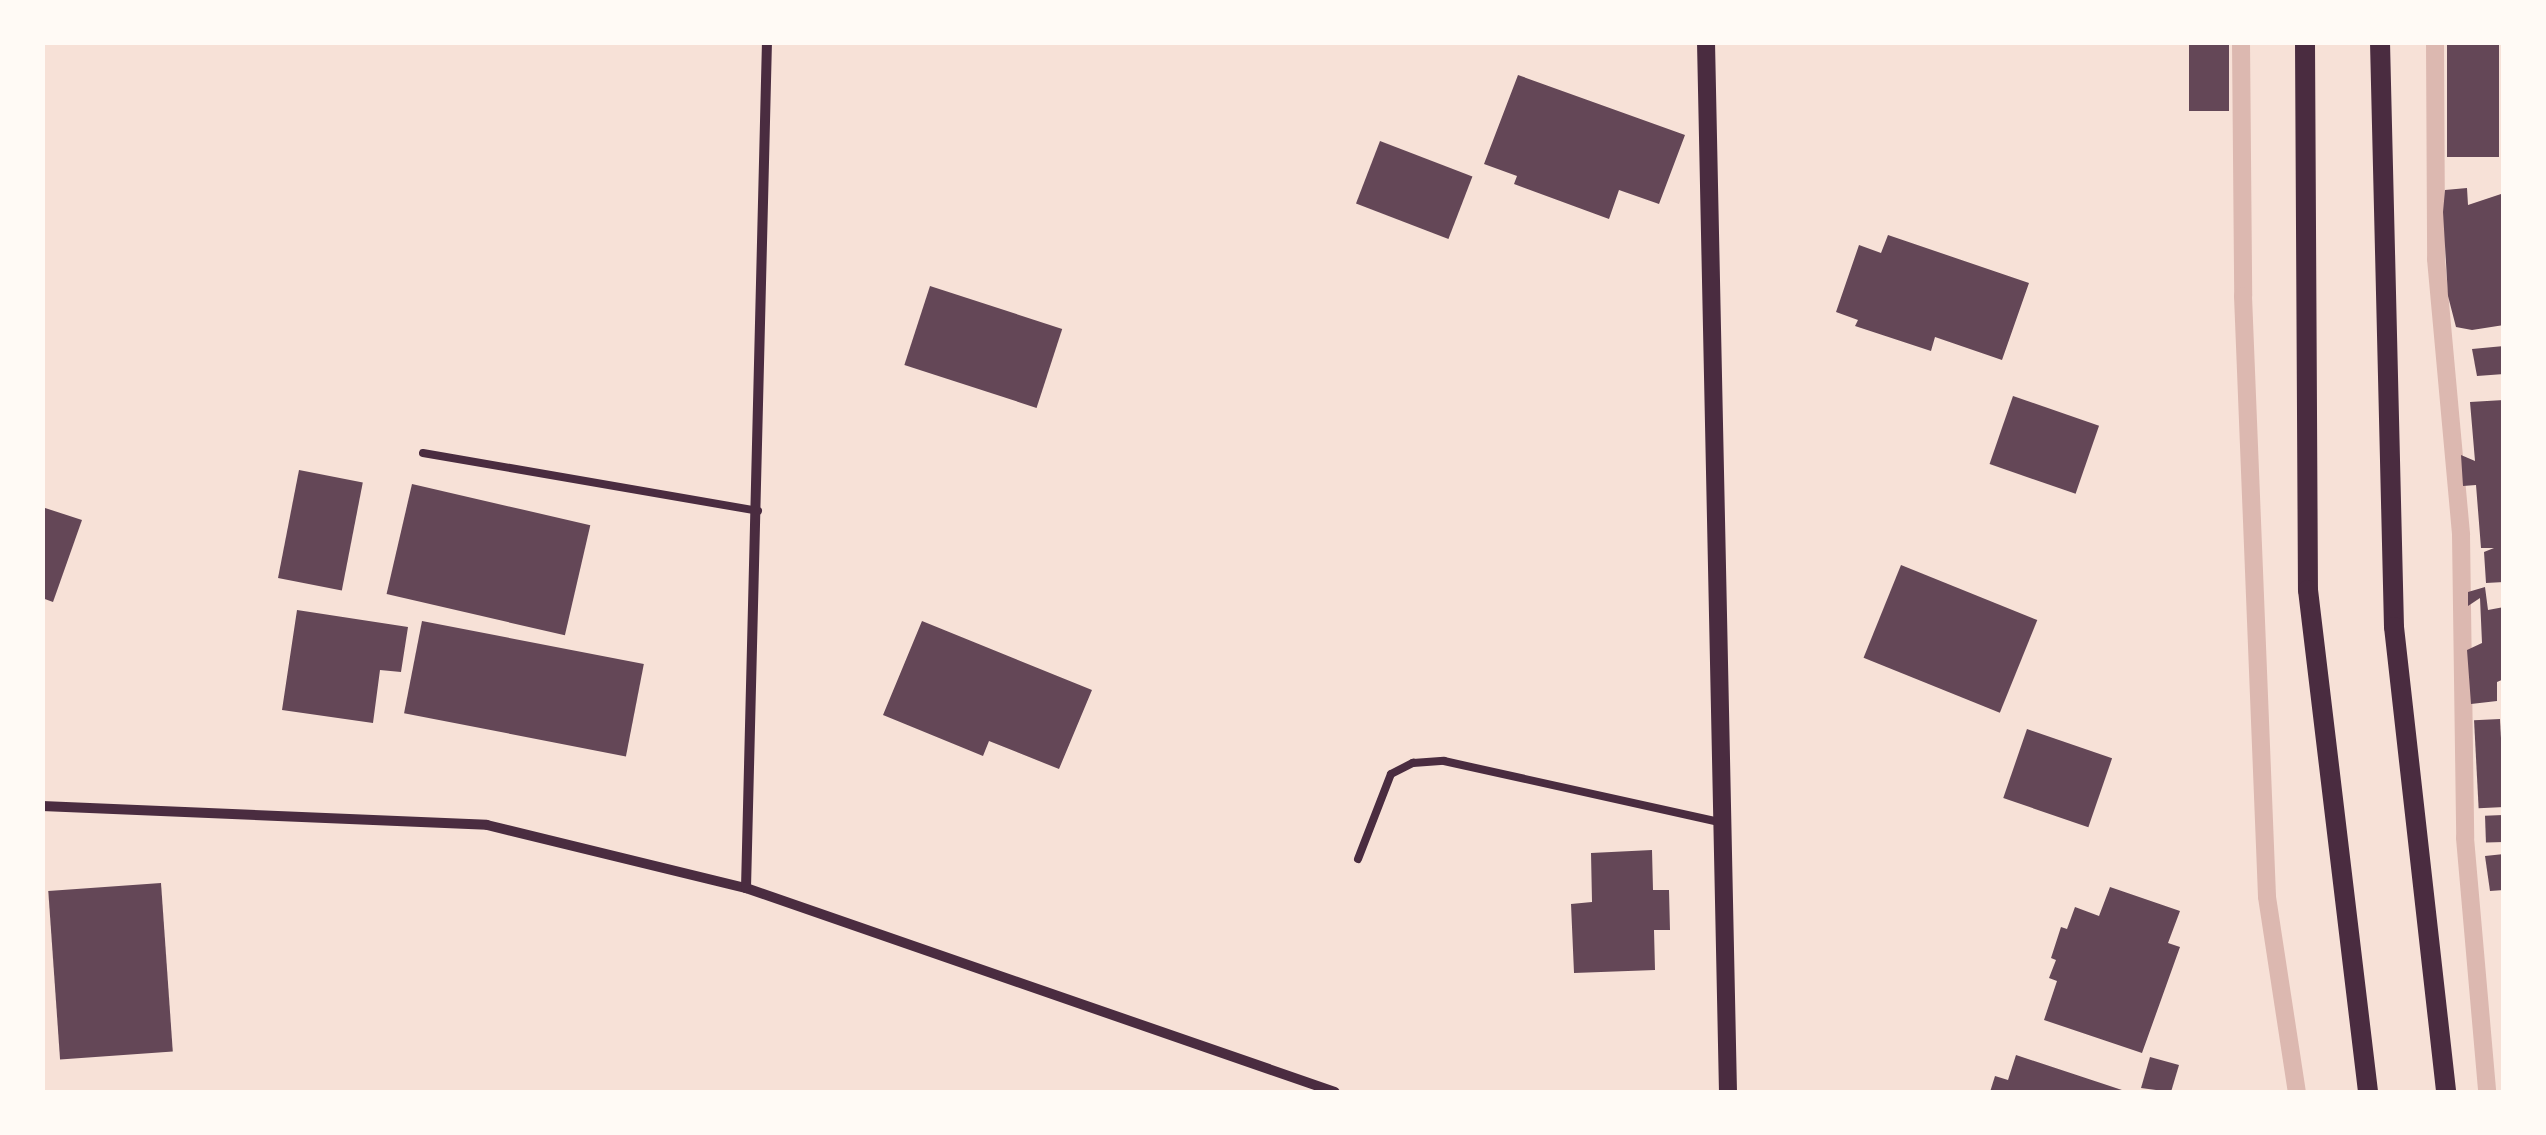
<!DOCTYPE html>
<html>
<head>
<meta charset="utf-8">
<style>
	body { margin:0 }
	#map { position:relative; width:2546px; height:1135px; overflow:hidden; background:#f7e1d7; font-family:"Noto Sans",sans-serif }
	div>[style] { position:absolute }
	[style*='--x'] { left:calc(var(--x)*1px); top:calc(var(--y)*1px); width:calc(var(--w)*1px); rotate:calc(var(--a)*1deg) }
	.stream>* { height:18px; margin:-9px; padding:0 9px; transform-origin:9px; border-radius:9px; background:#dcb8b0 }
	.building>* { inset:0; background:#644757; transform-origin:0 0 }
	.service>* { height:8px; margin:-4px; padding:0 4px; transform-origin:4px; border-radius:4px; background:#4a2c40 }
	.minor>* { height:10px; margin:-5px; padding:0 5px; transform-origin:5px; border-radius:5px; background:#4a2c40 }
	.tertiary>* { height:18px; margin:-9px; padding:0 9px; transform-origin:9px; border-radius:9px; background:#4a2c40 }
	.secondary>* { height:20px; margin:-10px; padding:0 10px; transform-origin:10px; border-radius:10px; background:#4a2c40 }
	span { translate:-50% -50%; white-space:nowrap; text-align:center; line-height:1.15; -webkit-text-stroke:9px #fffaf5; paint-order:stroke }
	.frame { position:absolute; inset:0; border:45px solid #fffaf5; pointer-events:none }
</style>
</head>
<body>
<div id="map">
	<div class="stream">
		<i style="--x:2241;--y:42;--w:254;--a:89.5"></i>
		<i style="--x:2243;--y:296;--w:601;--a:87.71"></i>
		<i style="--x:2267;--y:897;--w:197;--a:81.3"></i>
		<i style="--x:2435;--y:42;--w:217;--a:89.7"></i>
		<i style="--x:2436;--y:259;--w:277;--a:84.8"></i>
		<i style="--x:2461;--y:535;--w:303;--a:89.2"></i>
		<i style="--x:2465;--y:838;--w:255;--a:85"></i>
	</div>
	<div class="building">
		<i style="left:2189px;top:42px;width:40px;height:69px"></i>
		<i style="left:2447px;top:42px;width:52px;height:115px"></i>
		<i style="clip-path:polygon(1518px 75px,1685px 135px,1659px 204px,1619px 190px,1609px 219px,1514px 184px,1517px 176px,1484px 164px)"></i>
		<i style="left:1380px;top:141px;width:99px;height:67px;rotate:21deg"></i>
		<i style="clip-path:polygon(2467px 188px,2468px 205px,2504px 193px,2504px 325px,2472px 330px,2456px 327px,2448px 296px,2443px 212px,2445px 190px)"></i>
		<i style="clip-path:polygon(1888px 235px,2029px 283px,2002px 360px,1935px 337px,1931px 351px,1855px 326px,1858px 320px,1836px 312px,1859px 245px,1881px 253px)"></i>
		<i style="left:930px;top:286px;width:139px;height:83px;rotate:18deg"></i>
		<i style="clip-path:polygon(2504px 346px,2504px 374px,2477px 376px,2472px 349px)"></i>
		<i style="left:2013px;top:396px;width:91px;height:72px;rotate:19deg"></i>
		<i style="clip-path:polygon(2504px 400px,2504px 582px,2486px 583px,2484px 552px,2494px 548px,2481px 548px,2476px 485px,2463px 486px,2461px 455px,2475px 461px,2470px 402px)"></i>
		<i style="left:299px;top:470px;width:65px;height:110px;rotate:11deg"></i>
		<i style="left:412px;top:484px;width:183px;height:113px;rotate:13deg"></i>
		<i style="clip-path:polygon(42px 507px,82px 520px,53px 602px,42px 598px)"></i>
		<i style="left:1901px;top:565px;width:147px;height:100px;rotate:22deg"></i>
		<i style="clip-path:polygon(2485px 587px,2488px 610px,2504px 607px,2504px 679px,2497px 682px,2497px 701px,2471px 704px,2467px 650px,2482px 643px,2480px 598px,2468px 606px,2468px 592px)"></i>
		<i style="clip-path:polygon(297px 610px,408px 627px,401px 672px,380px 670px,373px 723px,282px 710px)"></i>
		<i style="left:422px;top:621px;width:226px;height:94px;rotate:11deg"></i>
		<i style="clip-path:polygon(922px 621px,1092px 690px,1059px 769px,989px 741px,983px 756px,883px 715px)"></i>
		<i style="left:2500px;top:719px;width:88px;height:26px;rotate:87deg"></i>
		<i style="left:2027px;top:729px;width:90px;height:73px;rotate:19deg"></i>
		<i style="left:2503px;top:815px;width:27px;height:18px;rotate:88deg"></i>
		<i style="clip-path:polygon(1652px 850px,1653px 890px,1669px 890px,1670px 930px,1654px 930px,1655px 970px,1574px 973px,1571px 904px,1592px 902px,1591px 853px)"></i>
		<i style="clip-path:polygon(2504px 854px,2504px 890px,2490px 891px,2485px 856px)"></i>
		<i style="left:161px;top:883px;width:169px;height:113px;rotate:86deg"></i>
		<i style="clip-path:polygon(2110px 887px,2180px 911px,2168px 943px,2180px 947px,2142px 1053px,2044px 1020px,2057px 981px,2049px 978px,2056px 960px,2051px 958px,2061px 927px,2067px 929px,2075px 907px,2099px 916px)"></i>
		<i style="clip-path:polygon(2016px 1055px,2128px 1092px,1990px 1092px,1995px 1076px,2008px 1080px)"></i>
		<i style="clip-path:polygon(2150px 1057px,2179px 1065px,2171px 1092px,2141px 1088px)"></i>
	</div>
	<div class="service">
		<i style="--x:423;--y:453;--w:340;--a:9.8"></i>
		<i style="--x:1358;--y:859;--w:91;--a:-68.8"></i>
		<i style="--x:1391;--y:774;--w:25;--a:-27"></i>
		<i style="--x:1413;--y:763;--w:31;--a:-4"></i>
		<i style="--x:1444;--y:761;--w:283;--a:12.5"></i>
	</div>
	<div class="minor">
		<i style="--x:42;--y:806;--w:445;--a:2.4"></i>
		<i style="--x:487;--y:825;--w:267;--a:13.7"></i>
		<i style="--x:746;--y:888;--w:623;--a:19.1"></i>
		<i style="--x:746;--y:888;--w:846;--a:-88.58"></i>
	</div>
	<div class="tertiary">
		<i style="--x:1706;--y:42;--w:1050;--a:88.8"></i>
	</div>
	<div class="secondary">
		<i style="--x:2305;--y:42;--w:548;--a:89.69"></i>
		<i style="--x:2308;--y:590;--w:506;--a:83.18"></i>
		<i style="--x:2380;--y:42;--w:585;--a:88.63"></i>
		<i style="--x:2394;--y:627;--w:468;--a:83.6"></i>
	</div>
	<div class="frame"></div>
</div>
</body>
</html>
